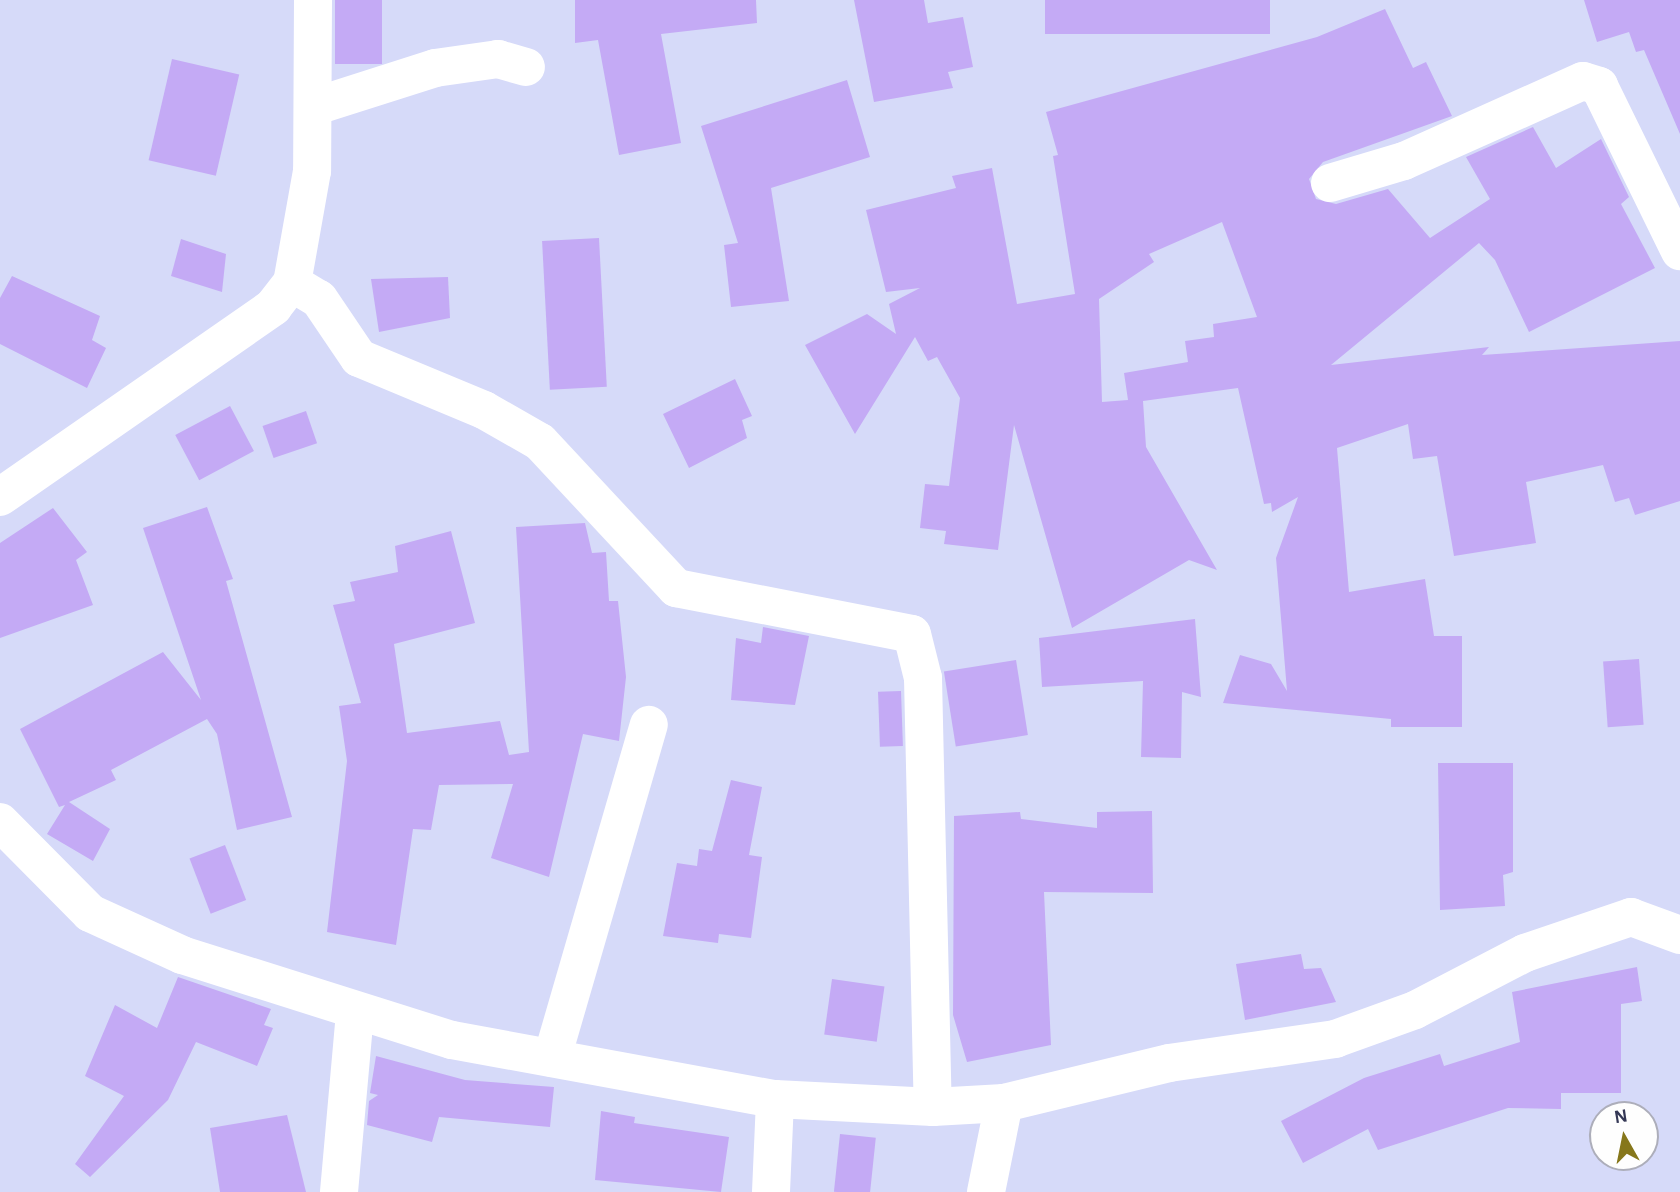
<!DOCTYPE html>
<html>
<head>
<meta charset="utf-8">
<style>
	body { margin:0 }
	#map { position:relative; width:1680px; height:1192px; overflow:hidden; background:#d6daf9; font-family:"Alegreya Sans",sans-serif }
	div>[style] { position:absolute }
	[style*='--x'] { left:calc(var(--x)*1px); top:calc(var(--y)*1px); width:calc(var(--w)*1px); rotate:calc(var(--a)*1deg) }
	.building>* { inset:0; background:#c4aaf5; transform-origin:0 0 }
	.street>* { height:38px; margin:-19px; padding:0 19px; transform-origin:19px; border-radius:19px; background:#fff }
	span { translate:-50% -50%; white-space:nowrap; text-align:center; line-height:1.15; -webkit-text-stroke:7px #fefefe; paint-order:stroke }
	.north { position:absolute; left:1589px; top:1101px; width:70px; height:70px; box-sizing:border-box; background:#fefefe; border:2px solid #adaeba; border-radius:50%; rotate:351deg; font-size:19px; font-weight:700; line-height:28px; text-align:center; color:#343755 }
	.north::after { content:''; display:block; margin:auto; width:24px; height:32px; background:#86771b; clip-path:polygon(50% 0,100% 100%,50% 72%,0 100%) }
</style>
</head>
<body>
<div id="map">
	<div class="building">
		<i style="left:335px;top:0;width:47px;height:64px"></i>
		<i style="clip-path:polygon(575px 0,756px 0,757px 23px,661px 34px,681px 143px,619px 155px,598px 40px,575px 43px)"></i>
		<i style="clip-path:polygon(854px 0,924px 0,928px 23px,963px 17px,973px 67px,948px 72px,953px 88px,874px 102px)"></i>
		<i style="left:1045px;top:0;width:225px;height:34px"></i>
		<i style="clip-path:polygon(1584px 0,1680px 0,1680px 134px,1644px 50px,1636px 52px,1629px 32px,1597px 42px)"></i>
		<i style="clip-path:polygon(evenodd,1385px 9px,1413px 68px,1426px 62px,1452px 116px,1323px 162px,1309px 179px,1316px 199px,1336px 204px,1388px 189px,1430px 238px,1490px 199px,1466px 157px,1533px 127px,1556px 168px,1601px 139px,1629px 197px,1621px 204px,1655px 268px,1529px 332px,1495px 260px,1479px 243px,1331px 365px,1489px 347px,1482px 355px,1680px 341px,1680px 501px,1635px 515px,1629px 498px,1615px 502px,1603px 465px,1526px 482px,1536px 543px,1454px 556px,1437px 456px,1413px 459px,1408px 424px,1337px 448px,1349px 592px,1425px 579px,1434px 636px,1462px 636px,1462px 727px,1391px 727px,1391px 719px,1223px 703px,1240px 655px,1271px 664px,1287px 691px,1276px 558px,1298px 497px,1272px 512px,1271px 503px,1264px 504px,1238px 388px,1143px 401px,1146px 447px,1217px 570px,1189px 560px,1072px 628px,1014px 425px,998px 550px,944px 544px,946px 531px,920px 528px,925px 484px,949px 486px,960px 398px,937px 357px,928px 361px,915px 337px,855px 434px,805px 345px,867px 314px,896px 334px,889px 304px,920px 288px,886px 292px,866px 210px,956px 188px,952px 176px,992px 168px,1017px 304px,1075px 294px,1053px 156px,1058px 155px,1046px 112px,1317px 37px,1385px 9px,1222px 222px,1257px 317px,1213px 324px,1214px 337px,1185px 341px,1188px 362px,1124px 373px,1128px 400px,1102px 402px,1099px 299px,1154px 262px,1149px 254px,1222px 222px)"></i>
		<i style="left:172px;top:59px;width:69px;height:104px;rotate:13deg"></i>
		<i style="clip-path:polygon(847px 80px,870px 157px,771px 188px,789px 301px,731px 307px,724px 245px,738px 243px,701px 126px)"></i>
		<i style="left:599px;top:238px;width:149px;height:57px;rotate:87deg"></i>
		<i style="clip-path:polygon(181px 239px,226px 254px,222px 292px,171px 276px)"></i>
		<i style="clip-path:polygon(12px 276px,100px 316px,92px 340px,106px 348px,87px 388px,0 344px,0 298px)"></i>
		<i style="clip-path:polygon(448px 277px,450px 318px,379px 332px,371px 279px)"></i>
		<i style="clip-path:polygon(735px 379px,752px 416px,742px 420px,747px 438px,689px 468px,663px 414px)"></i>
		<i style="left:230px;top:406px;width:51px;height:62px;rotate:62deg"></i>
		<i style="left:306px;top:411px;width:34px;height:46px;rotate:71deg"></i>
		<i style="clip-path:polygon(207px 507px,233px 579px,226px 581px,292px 817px,237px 830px,217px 734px,207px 719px,111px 770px,116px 780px,69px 802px,110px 829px,93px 861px,47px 834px,65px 805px,59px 807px,20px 729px,163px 652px,201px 700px,143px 528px)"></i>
		<i style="clip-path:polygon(53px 508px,87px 552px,76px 560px,93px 605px,0 638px,0 543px)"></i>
		<i style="clip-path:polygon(585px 523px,592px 553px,606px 552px,609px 601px,618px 601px,626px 677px,619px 741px,583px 734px,549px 877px,491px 858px,513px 784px,439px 785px,431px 830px,413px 829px,396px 945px,327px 932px,347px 761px,339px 706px,361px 703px,333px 605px,355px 601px,350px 582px,398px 572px,395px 546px,451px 531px,475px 623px,394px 644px,407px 733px,500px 721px,509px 755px,529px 752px,516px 527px)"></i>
		<i style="clip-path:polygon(1195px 619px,1201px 697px,1182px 692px,1181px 758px,1141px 757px,1143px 681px,1042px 687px,1039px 638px)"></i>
		<i style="clip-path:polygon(763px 627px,809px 636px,795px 705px,731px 700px,736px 638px,761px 643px)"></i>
		<i style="left:1639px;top:659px;width:66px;height:36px;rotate:86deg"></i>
		<i style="left:1016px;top:660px;width:76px;height:73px;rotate:81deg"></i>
		<i style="left:901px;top:691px;width:55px;height:23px;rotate:88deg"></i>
		<i style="clip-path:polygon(1438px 763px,1513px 763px,1513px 872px,1503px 875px,1505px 906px,1440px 910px)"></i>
		<i style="clip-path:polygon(731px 780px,762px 787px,749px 855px,762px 857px,751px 938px,719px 934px,718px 943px,663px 936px,677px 863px,697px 866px,699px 849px,712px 851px)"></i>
		<i style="clip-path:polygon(1152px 811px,1153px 893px,1044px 892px,1051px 1045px,967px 1062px,953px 1015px,954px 816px,1020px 812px,1021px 819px,1097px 828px,1097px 812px)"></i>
		<i style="left:225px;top:845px;width:59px;height:38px;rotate:69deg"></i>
		<i style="clip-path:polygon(1301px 954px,1304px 969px,1321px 968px,1336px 1002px,1245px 1020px,1236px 964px)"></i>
		<i style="clip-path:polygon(1637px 967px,1642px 1001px,1621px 1004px,1621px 1093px,1561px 1093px,1561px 1109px,1508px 1108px,1378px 1150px,1368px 1129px,1303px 1163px,1281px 1121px,1364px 1078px,1440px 1054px,1444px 1066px,1520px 1042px,1512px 992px)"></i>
		<i style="clip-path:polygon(178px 977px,271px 1009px,264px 1025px,273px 1028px,257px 1066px,196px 1042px,168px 1100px,90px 1177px,75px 1164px,124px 1096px,85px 1076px,115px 1005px,157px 1028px)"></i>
		<i style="left:832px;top:979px;width:53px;height:56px;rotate:8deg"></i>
		<i style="clip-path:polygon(376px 1056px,465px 1080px,554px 1087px,550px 1127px,439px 1117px,432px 1142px,367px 1125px,369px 1101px,378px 1095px,370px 1093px)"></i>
		<i style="clip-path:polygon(601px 1111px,635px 1117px,634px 1123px,729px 1137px,721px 1192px,595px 1180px)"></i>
		<i style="clip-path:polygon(287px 1115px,306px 1192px,220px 1192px,210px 1128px)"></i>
		<i style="left:840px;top:1134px;width:36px;height:58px;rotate:6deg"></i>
	</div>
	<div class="street">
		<i style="--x:313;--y:0;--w:171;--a:90.3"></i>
		<i style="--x:312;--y:171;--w:114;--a:100.1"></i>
		<i style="--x:292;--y:283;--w:31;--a:31"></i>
		<i style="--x:319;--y:299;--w:71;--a:55.9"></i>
		<i style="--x:359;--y:358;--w:135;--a:22.6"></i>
		<i style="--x:484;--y:410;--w:64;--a:29.7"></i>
		<i style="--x:540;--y:442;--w:200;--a:47"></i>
		<i style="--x:676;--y:588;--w:240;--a:11"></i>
		<i style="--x:912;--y:634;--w:45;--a:76"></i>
		<i style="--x:923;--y:678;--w:429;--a:88.7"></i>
		<i style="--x:313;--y:107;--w:128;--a:-17.7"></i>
		<i style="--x:435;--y:68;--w:64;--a:-8.1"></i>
		<i style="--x:498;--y:59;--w:29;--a:16"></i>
		<i style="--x:1330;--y:183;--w:77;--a:-16.6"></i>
		<i style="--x:1404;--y:161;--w:196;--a:-24.1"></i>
		<i style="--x:1583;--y:81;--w:17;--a:17"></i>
		<i style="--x:1599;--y:86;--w:184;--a:63.9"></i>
		<i style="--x:0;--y:497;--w:333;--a:-34.8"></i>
		<i style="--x:273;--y:307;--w:31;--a:-52"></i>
		<i style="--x:0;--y:822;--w:128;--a:45.3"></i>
		<i style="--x:90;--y:913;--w:101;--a:24.5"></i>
		<i style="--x:182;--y:955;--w:283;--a:17.5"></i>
		<i style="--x:452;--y:1040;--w:328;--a:10.4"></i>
		<i style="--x:775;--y:1099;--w:158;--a:2.9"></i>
		<i style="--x:933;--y:1107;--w:71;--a:-3.2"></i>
		<i style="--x:1004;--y:1103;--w:170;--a:-13.6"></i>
		<i style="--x:1169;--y:1063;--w:168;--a:-8.2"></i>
		<i style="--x:1335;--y:1039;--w:85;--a:-19.9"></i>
		<i style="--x:1415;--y:1010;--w:124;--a:-27.4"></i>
		<i style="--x:1525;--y:953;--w:112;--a:-18.8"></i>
		<i style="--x:1631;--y:917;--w:52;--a:20.2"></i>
		<i style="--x:552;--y:1058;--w:347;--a:-73.8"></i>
		<i style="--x:339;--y:1192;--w:180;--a:-84.9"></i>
		<i style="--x:771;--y:1192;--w:93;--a:-87.5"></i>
		<i style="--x:986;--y:1192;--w:91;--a:-78.6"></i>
	</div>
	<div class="north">N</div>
</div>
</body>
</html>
